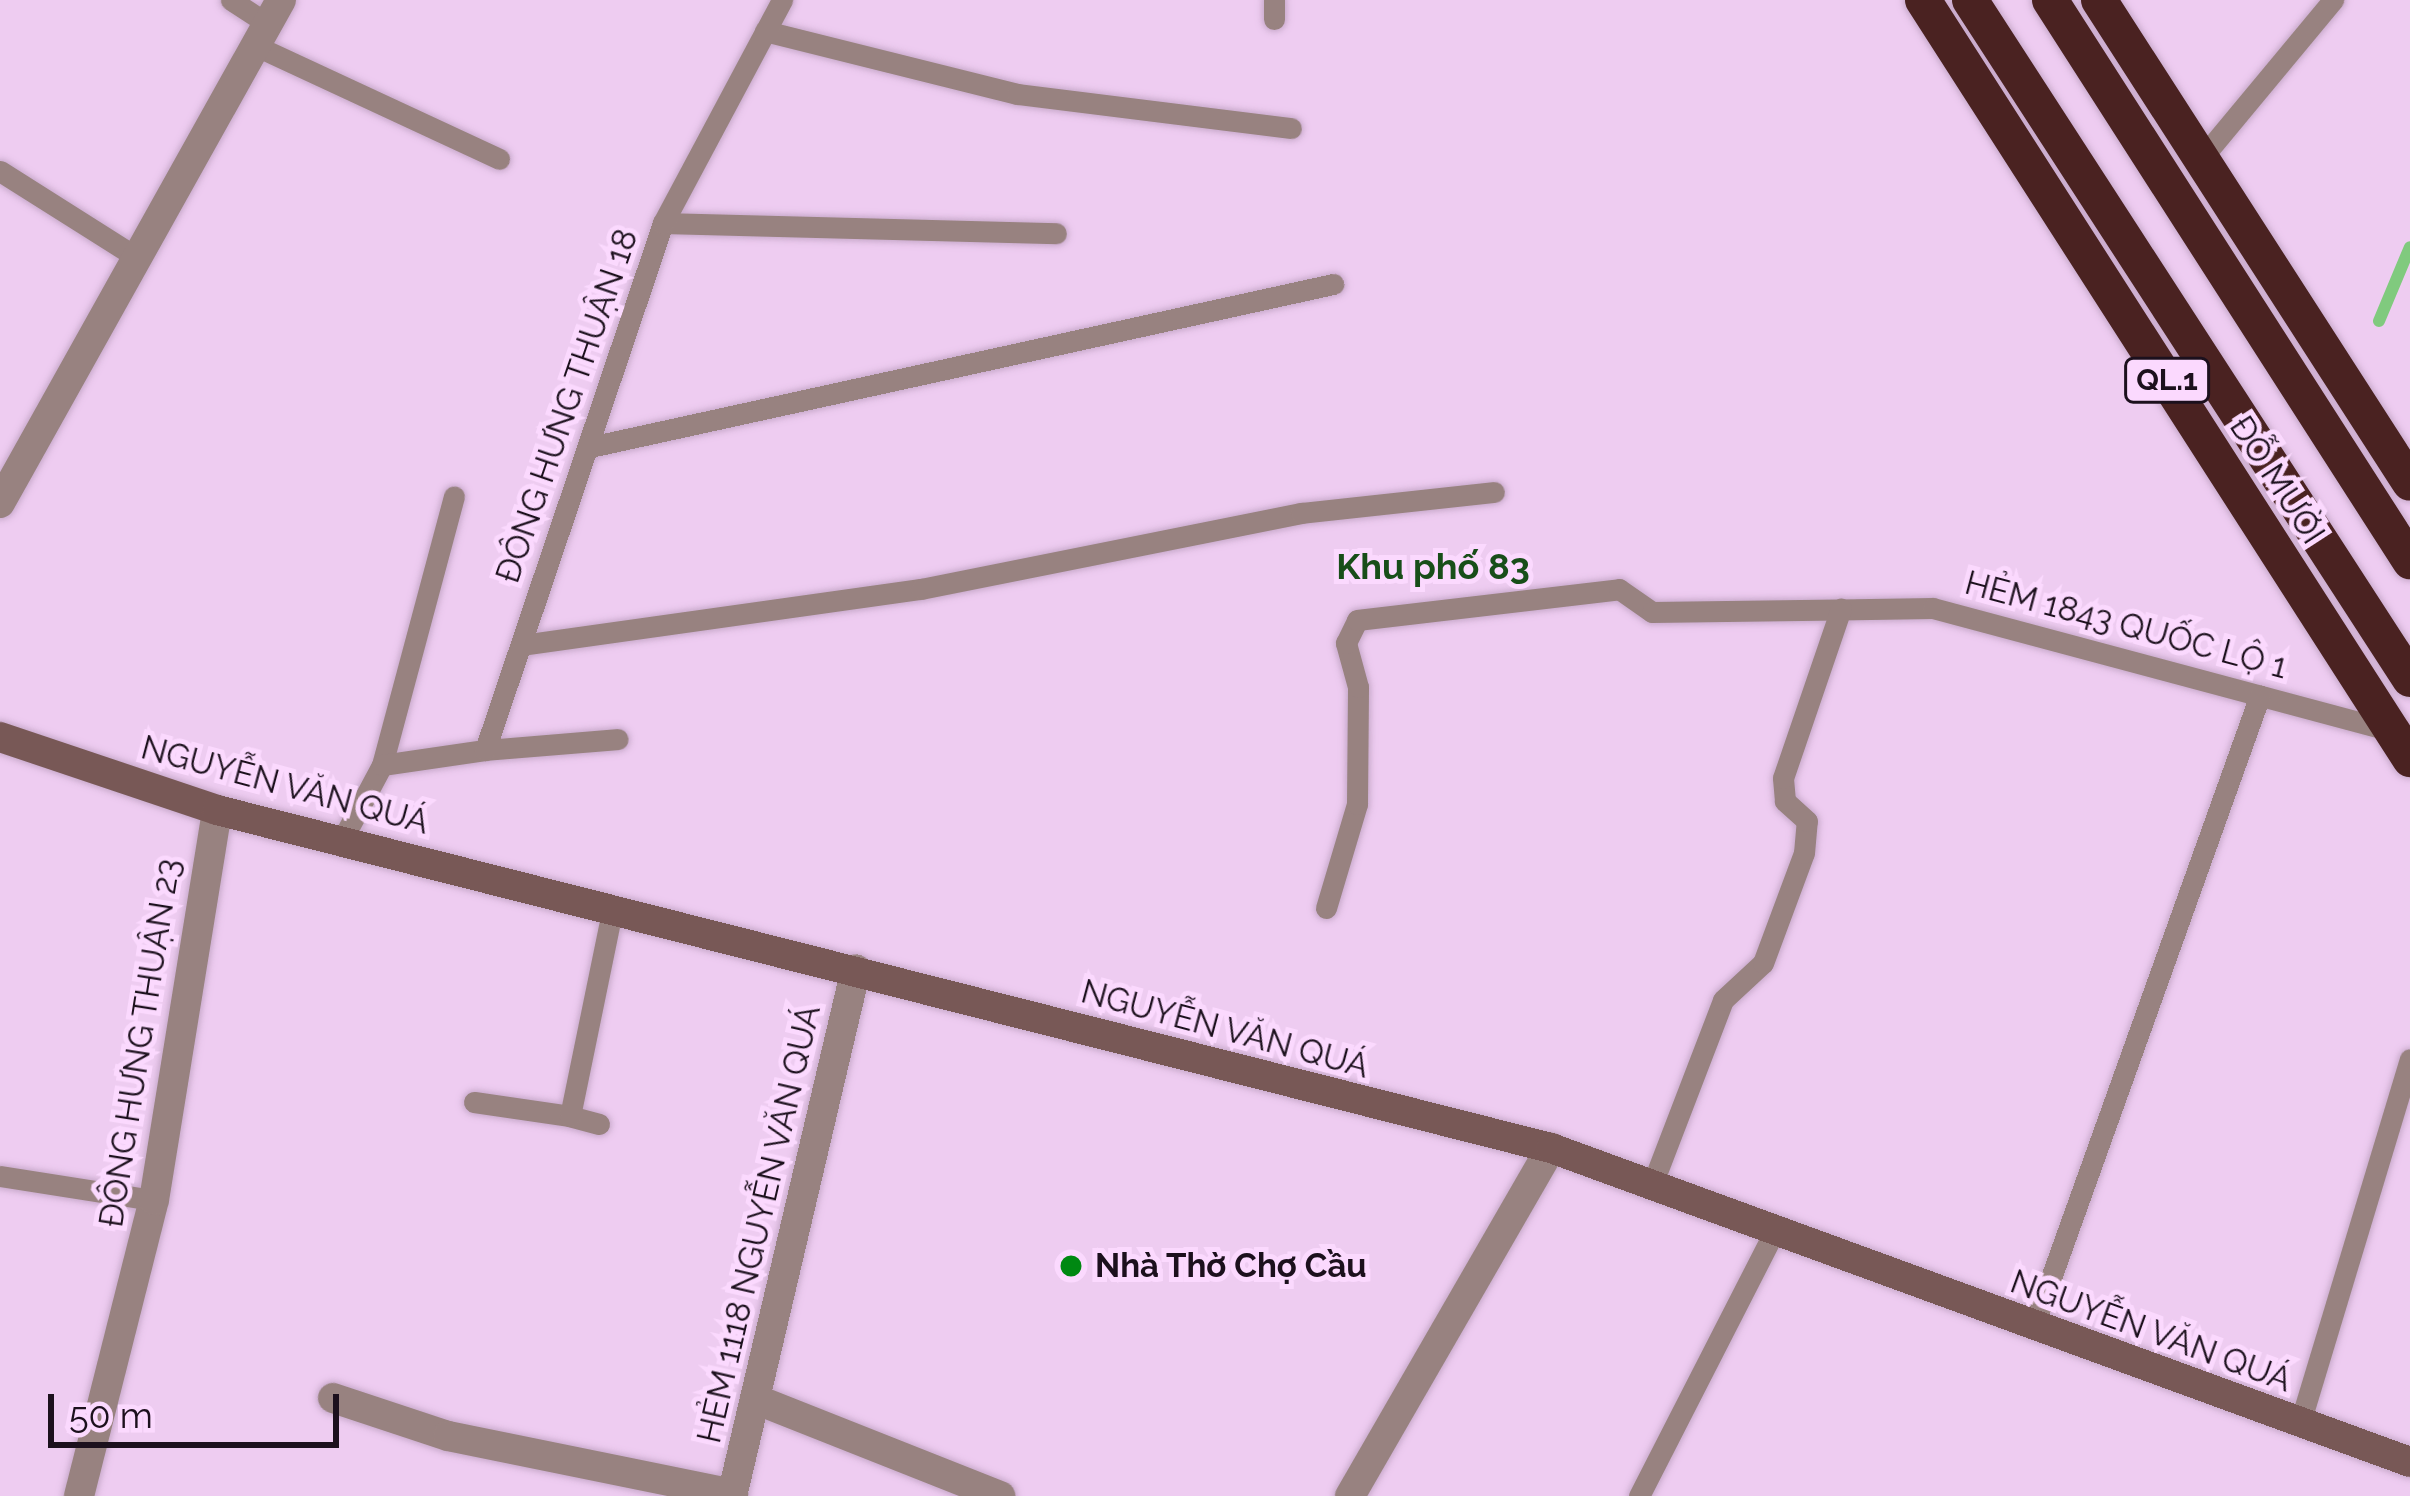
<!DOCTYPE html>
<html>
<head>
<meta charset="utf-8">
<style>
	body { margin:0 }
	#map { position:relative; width:2410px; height:1496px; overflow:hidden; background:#eeccf1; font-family:Raleway,sans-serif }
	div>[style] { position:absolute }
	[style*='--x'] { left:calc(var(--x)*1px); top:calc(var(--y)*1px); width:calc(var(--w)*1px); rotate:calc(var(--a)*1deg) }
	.stream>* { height:12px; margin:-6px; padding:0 6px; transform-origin:6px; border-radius:6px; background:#80ca7e }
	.roads { filter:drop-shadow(0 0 3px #c8aacb) drop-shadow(0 0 3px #c8aacb) }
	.lane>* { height:21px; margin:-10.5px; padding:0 10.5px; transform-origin:10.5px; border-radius:10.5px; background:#988280 }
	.street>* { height:30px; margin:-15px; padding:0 15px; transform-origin:15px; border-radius:15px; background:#988280 }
	.secondary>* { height:30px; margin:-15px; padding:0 15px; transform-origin:15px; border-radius:15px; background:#785856 }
	.highway>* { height:36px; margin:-18px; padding:0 18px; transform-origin:18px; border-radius:18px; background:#4a2221 }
	.dots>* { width:33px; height:33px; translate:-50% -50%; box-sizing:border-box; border:6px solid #fbd9fe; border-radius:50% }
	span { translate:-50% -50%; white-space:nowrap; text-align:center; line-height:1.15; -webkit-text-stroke:10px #fbd9fe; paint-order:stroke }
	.shield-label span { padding:3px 9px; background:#fbd9fe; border:3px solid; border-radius:9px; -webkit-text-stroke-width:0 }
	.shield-label { font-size:30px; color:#1c101d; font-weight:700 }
	.street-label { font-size:33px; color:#1c101d }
	.poi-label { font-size:33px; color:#1c101d; font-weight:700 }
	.left { translate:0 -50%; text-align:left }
	.neighbourhood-label { font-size:36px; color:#184e19; font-weight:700 }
	.scale { position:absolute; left:48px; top:1394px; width:291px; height:54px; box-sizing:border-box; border:6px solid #1c101d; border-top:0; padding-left:15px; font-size:36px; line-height:42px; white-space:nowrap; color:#1c101d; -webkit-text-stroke:9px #fbd9fe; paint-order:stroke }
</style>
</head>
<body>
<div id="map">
	<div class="stream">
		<i style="--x:2379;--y:321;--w:80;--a:-67.3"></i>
	</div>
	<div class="roads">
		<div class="lane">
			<i style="--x:231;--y:0;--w:44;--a:33"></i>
			<i style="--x:1274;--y:0;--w:19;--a:90"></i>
			<i style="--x:765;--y:31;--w:260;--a:14"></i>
			<i style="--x:1017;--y:94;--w:276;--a:7.1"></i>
			<i style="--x:256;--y:46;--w:268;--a:24.9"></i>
			<i style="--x:2201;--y:159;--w:207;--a:-50.3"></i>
			<i style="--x:0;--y:171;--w:157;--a:32.3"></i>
			<i style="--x:663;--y:223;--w:393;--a:1.5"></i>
			<i style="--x:590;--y:447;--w:761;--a:-12.37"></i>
			<i style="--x:522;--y:645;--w:403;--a:-8"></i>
			<i style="--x:921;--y:589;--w:388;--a:-11.3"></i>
			<i style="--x:1301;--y:513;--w:194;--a:-6.2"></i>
			<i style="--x:485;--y:750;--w:133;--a:-4.7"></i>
			<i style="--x:382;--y:765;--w:278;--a:-75"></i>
			<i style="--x:342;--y:840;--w:85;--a:-61.9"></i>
			<i style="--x:382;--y:765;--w:104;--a:-8.3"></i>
			<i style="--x:485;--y:750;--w:556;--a:-71.34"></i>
			<i style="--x:663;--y:223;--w:253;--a:-61.9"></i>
			<i style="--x:1326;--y:908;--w:109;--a:-73.4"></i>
			<i style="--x:1357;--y:804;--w:117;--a:-89.5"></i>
			<i style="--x:1358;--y:687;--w:46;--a:-105.3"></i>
			<i style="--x:1346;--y:643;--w:25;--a:-64"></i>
			<i style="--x:1357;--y:620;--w:264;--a:-6.7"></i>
			<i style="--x:1619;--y:589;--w:40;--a:34.9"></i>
			<i style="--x:1652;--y:612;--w:281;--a:-0.8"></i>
			<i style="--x:1933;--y:608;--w:474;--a:15"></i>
			<i style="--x:474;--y:1102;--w:97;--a:8.3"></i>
			<i style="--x:599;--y:1124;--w:30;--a:-165"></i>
			<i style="--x:570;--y:1116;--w:213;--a:-78.4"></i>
			<i style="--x:0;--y:1176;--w:156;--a:8.9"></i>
			<i style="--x:1652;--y:1185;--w:198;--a:-69"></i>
			<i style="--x:1723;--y:1000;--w:54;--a:-42.8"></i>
			<i style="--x:1763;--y:963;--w:117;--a:-69.6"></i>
			<i style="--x:1804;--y:853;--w:32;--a:-85"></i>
			<i style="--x:1807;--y:821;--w:30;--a:-138"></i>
			<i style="--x:1785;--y:801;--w:23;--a:-95"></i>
			<i style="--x:1783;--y:778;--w:179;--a:-71.1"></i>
			<i style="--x:2033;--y:1328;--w:672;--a:-70.27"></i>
			<i style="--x:2300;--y:1423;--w:380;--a:-73.2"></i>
			<i style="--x:1639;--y:1496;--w:299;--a:-62.9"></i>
		</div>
		<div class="street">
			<i style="--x:0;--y:503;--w:576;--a:-60.81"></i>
			<i style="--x:333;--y:1398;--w:121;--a:18.3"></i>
			<i style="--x:448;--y:1436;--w:291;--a:11.5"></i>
			<i style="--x:755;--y:1399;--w:264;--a:21.6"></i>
			<i style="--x:79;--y:1496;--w:305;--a:-75.8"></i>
			<i style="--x:154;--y:1200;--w:395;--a:-80.8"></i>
			<i style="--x:732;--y:1496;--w:541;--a:-76.76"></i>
			<i style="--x:1350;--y:1496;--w:402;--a:-60"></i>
		</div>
		<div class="secondary">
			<i style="--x:0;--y:737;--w:229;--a:18.6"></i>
			<i style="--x:217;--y:810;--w:1376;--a:14.22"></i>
			<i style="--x:1551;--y:1148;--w:915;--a:20.08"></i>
		</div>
		<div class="highway">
			<i style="--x:1923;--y:0;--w:902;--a:57.31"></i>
			<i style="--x:1970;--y:0;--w:809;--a:57.06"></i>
			<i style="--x:2050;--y:0;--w:667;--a:57.31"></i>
			<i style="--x:2099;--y:0;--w:574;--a:57.22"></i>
		</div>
	</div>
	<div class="dots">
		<i style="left:1071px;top:1266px;background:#008812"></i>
	</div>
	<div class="shield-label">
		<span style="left:2167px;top:380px">QL.1</span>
	</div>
	<div class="street-label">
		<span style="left:567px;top:406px;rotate:-71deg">ĐÔNG HƯNG THUẬN 18</span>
		<span style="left:2277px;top:480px;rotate:57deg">ĐỖ MƯỜI</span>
		<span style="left:2126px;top:625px;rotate:15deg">HẺM 1843 QUỐC LỘ 1</span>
		<span style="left:285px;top:785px;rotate:15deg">NGUYỄN VĂN QUÁ</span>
		<span style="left:1225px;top:1029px;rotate:15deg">NGUYỄN VĂN QUÁ</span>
		<span style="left:140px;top:1043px;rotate:-81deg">ĐÔNG HƯNG THUẬN 23</span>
		<span style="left:759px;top:1224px;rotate:-77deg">HẺM 1118 NGUYỄN VĂN QUÁ</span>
		<span style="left:2151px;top:1331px;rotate:20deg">NGUYỄN VĂN QUÁ</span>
	</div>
	<div class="poi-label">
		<span class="left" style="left:1095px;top:1266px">Nhà Thờ Chợ Cầu</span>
	</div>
	<div class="neighbourhood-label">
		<span style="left:1433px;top:567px">Khu phố 83</span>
	</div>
	<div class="scale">50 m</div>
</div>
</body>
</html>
